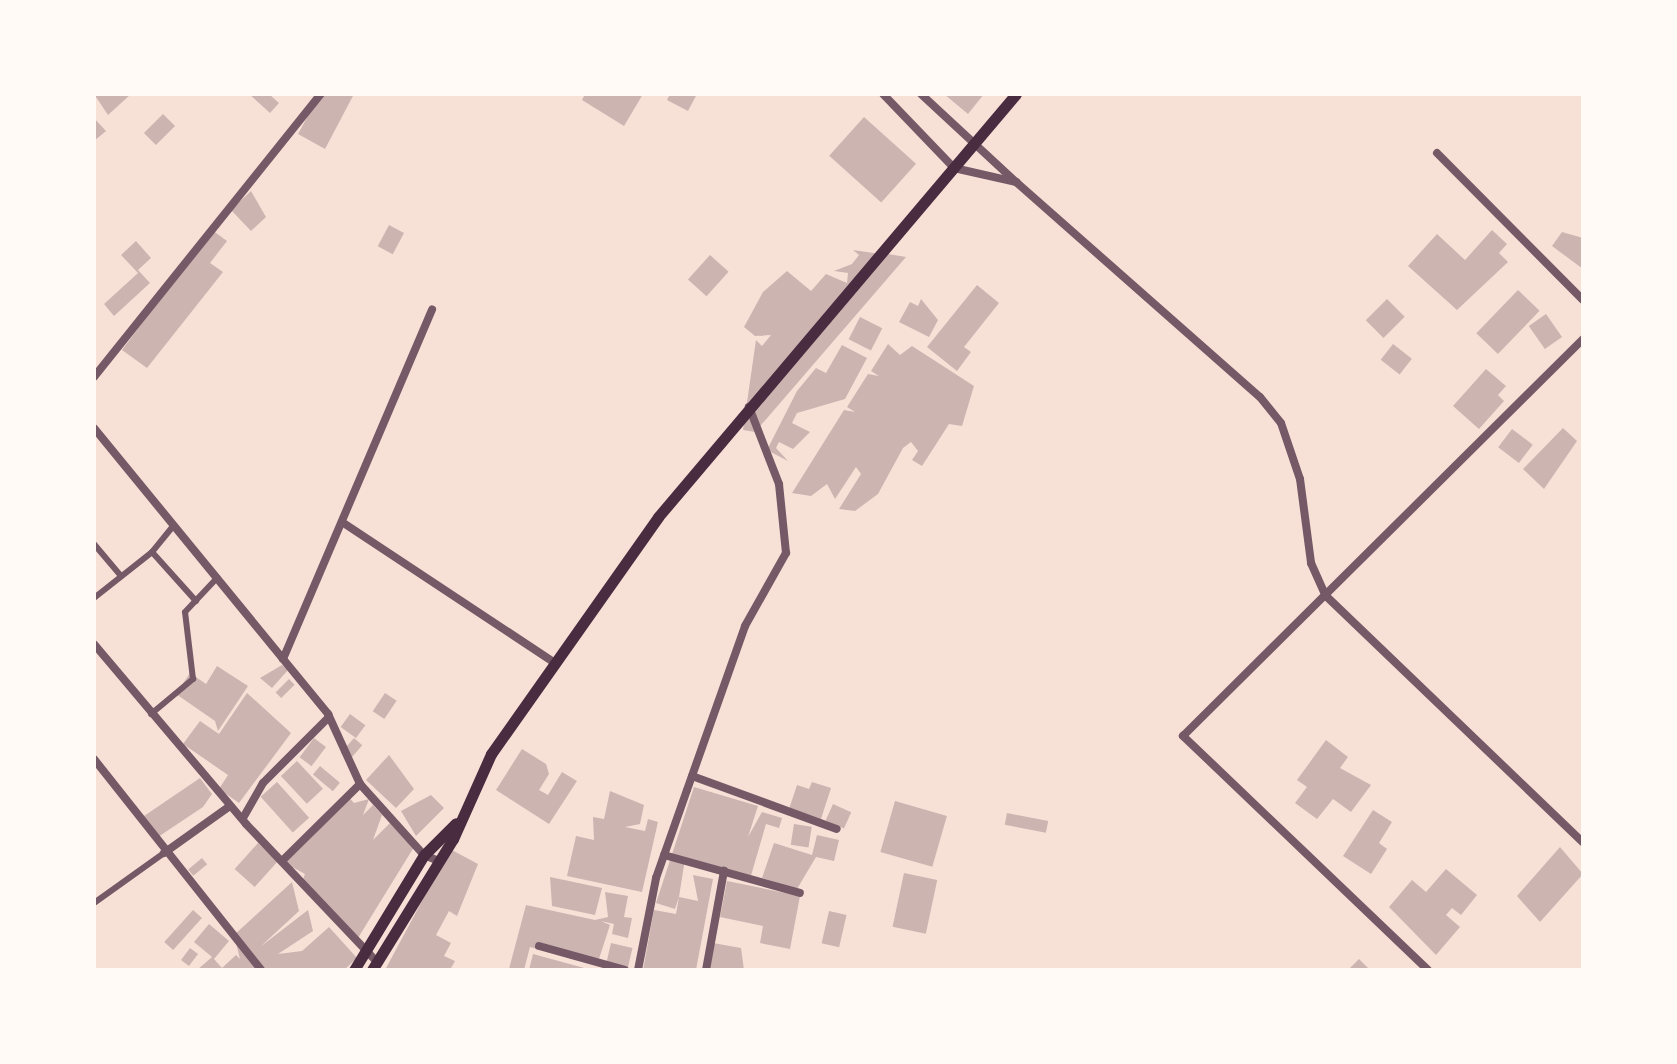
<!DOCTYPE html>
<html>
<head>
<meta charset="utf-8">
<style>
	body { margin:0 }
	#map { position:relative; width:1677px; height:1064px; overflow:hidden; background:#f7e1d7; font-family:"Nunito Sans",sans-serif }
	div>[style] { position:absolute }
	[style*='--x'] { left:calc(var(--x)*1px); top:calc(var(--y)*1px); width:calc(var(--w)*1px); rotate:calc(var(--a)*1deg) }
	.building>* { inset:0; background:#ccb4b1; transform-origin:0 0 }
	.pedestrian>* { height:6px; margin:-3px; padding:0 3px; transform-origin:3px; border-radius:3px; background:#755966 }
	.minor>* { height:8px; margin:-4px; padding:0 4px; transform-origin:4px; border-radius:4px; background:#755966 }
	.secondary>* { height:11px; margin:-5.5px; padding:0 5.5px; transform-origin:5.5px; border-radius:5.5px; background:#4a2c40 }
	span { translate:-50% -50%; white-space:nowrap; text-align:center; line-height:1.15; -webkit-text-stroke:6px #fffaf5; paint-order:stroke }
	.frame { position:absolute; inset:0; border:96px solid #fffaf5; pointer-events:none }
</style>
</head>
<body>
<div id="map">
	<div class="building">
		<i style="clip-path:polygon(94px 94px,131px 94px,108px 115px)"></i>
		<i style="clip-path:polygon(249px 94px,269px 94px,279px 103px,270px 113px)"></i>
		<i style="clip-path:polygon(320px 94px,354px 94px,325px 149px,298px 134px)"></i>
		<i style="clip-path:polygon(585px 94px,643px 94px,624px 126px,582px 100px)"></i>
		<i style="clip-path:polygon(670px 94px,697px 94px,688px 111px,667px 100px)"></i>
		<i style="clip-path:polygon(944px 94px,984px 94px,968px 114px)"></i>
		<i style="left:163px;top:114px;width:17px;height:27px;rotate:45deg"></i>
		<i style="left:864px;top:117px;width:70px;height:52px;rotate:42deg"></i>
		<i style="clip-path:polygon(94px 118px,106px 131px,94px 141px)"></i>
		<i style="clip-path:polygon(251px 191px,266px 217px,251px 231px,231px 210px)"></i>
		<i style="left:389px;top:225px;width:17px;height:24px;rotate:28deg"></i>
		<i style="clip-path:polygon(212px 230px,227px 241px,210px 263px,223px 272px,147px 368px,122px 350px)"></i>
		<i style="clip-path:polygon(1492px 230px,1507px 244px,1499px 253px,1508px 262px,1457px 310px,1408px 266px,1437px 234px,1465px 260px)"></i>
		<i style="clip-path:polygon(1562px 232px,1583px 238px,1583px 269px,1552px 246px)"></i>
		<i style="clip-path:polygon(898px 240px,888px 254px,906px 257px,755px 432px,743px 430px,756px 340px,762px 346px,771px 335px,755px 336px,744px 327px,763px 292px,787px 271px,811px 291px,826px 274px,847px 283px,848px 273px,834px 271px,852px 264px,859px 255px,853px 250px,887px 255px)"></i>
		<i style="clip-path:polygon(136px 241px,151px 258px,138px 270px,150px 283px,114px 316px,104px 304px,138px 273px,121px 255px)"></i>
		<i style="left:710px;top:255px;width:25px;height:33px;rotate:42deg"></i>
		<i style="clip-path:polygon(977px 285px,999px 303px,964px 347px,971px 352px,957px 371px,927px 347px)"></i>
		<i style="left:1518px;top:290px;width:30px;height:60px;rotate:44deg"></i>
		<i style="clip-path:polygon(921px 299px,938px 320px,929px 337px,899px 322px,910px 302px,918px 306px)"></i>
		<i style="left:1387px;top:299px;width:25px;height:30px;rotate:45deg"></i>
		<i style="left:1546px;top:314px;width:28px;height:21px;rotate:55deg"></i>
		<i style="left:860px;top:317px;width:25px;height:25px;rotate:27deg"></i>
		<i style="clip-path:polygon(888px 344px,900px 355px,912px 346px,974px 386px,962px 426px,949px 424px,922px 466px,912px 460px,918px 451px,911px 442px,903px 448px,878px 494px,855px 511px,839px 509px,861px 474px,856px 467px,835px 499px,827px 484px,811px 496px,792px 493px,844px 410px,855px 412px,847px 407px,868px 374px,879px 376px,871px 371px)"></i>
		<i style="left:1393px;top:344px;width:24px;height:20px;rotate:38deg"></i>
		<i style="clip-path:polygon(842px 345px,867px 358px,845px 399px,797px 413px,792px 423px,810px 432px,793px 449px,779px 442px,776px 448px,788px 461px,767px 450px,797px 391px,816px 368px,826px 373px)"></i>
		<i style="clip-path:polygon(1486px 369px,1506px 386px,1498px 395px,1504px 401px,1479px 429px,1453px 406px)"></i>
		<i style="clip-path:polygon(1563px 428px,1577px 441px,1544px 489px,1523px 469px)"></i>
		<i style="left:1512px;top:429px;width:26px;height:23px;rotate:37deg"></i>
		<i style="clip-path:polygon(282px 665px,288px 670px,272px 688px,260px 678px)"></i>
		<i style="clip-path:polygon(217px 666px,248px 686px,218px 731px,215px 721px,176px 694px,190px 673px,206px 684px)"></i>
		<i style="left:289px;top:679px;width:8px;height:19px;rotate:45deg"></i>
		<i style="clip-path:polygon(247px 693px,291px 733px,239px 803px,219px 789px,228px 775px,183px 744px,200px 721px,219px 734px)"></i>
		<i style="left:385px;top:693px;width:14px;height:22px;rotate:34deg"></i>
		<i style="left:350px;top:714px;width:19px;height:16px;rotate:36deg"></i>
		<i style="left:314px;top:738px;width:15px;height:24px;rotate:37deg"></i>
		<i style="left:354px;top:738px;width:11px;height:20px;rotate:41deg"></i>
		<i style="clip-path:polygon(1326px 740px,1348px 757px,1340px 768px,1371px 785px,1351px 812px,1333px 799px,1317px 819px,1295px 803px,1307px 787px,1297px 780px)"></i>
		<i style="clip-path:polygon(522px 749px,546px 764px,549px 774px,539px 790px,548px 795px,562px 772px,577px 781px,549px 824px,496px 790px)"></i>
		<i style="clip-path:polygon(389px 755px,414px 789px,396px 808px,366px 780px)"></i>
		<i style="left:297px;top:761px;width:38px;height:22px;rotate:47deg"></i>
		<i style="left:320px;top:766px;width:26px;height:11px;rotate:40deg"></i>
		<i style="clip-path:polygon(200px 778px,212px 794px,203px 807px,158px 837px,144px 816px)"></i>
		<i style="left:277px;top:782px;width:48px;height:22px;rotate:48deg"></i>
		<i style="clip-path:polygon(812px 782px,831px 788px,820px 822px,788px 812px,797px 785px,809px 789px)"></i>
		<i style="clip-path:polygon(694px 787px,758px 806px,748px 837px,762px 812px,782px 818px,779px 828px,766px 824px,750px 879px,685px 859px,679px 897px,698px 901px,693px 875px,713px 879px,696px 970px,643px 970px,654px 910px,676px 914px,679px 897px,675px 909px,656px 903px)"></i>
		<i style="clip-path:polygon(610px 791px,644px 805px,640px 824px,625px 827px,645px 831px,648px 819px,658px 822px,642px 892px,567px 876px,576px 836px,594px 840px,593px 817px,604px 819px)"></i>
		<i style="clip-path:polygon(346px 794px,354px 803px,369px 799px,363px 815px,373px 805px,382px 815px,373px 840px,390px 823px,414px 847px,358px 938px,302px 882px,305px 874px,285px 863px)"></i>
		<i style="clip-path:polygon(431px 795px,444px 808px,416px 836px,401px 811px)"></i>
		<i style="left:895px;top:801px;width:54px;height:53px;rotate:16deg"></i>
		<i style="left:833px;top:804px;width:20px;height:18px;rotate:24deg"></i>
		<i style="clip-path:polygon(1373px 810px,1392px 822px,1379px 843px,1387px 849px,1371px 874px,1343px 856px)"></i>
		<i style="left:1007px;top:813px;width:42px;height:12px;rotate:11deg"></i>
		<i style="left:794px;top:824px;width:18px;height:21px;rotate:9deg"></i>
		<i style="clip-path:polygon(817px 835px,839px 840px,834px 861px,816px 857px,797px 889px,762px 878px,774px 843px,812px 855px)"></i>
		<i style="left:258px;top:843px;width:27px;height:35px;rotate:42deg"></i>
		<i style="clip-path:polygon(1560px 847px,1583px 874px,1540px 922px,1517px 896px)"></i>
		<i style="clip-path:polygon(450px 849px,478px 864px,457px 916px,449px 911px,436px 935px,451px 943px,444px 956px,455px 961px,450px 970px,385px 970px)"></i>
		<i style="left:202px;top:858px;width:8px;height:18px;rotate:50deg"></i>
		<i style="clip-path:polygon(1446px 869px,1477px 895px,1461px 915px,1452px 908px,1446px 915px,1460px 927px,1436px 955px,1389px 907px,1412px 880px,1426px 892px)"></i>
		<i style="left:904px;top:873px;width:34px;height:55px;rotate:12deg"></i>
		<i style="clip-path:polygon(550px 877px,602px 888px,595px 915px,552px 906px)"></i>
		<i style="clip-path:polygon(727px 881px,800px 896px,790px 949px,760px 943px,763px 926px,720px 917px)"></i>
		<i style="clip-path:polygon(292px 882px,299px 911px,260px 947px,308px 910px,313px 931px,278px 954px,302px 951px,329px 927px,357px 958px,344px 970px,197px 970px,212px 957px,194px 942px,209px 924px,229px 941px,214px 959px,222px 968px,236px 955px,240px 959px,234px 935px)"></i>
		<i style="clip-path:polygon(605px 892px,628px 896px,624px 917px,632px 918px,628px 938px,612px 934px,614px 924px,601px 921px,610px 925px,597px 965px,530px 947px,524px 970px,509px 969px,526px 905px,595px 920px,608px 917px)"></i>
		<i style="left:193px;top:910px;width:12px;height:43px;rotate:42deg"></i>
		<i style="left:829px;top:911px;width:18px;height:33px;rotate:13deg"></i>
		<i style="left:611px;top:943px;width:22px;height:25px;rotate:13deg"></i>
		<i style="clip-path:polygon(713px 943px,741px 948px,744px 970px,709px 970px)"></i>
		<i style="left:190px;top:948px;width:10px;height:15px;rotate:37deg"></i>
		<i style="clip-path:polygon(533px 954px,588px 969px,588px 970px,529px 970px)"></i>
		<i style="clip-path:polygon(1359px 959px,1370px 970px,1348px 970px)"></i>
	</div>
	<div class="pedestrian">
		<i style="--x:174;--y:525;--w:35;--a:129"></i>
		<i style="--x:152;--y:552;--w:66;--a:48.1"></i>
		<i style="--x:94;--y:544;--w:42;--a:49.8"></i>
		<i style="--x:94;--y:598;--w:74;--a:-38.4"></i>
		<i style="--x:151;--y:714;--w:55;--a:-39.8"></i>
		<i style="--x:193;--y:679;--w:67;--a:-96.8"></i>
		<i style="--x:185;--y:612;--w:47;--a:-46.7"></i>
		<i style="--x:94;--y:903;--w:86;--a:-35.5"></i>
	</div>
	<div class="minor">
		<i style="--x:883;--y:94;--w:103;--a:46.2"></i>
		<i style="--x:954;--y:168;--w:64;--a:12.7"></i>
		<i style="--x:1016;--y:182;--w:129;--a:-137.2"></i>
		<i style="--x:1437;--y:153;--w:207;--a:45.2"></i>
		<i style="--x:1016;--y:182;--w:325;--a:41.4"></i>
		<i style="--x:1260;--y:397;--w:33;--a:51"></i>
		<i style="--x:1281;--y:423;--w:59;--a:71.3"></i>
		<i style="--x:1300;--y:479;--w:85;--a:82.5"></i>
		<i style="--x:1311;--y:563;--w:35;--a:66"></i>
		<i style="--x:1325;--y:595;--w:357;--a:43.8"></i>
		<i style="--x:94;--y:377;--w:363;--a:-51.3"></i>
		<i style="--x:94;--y:428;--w:370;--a:50.7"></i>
		<i style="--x:328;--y:714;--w:77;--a:65.4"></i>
		<i style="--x:360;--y:784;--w:96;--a:48"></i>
		<i style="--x:424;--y:855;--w:16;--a:22"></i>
		<i style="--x:345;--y:524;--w:252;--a:33.5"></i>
		<i style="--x:94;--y:644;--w:236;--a:49.8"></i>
		<i style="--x:246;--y:824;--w:190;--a:46.5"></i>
		<i style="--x:283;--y:659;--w:380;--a:-66.9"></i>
		<i style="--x:94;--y:759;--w:269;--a:51.6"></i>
		<i style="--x:692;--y:776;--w:154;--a:20.1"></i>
		<i style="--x:243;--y:818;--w:40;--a:-60.3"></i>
		<i style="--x:263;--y:783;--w:93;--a:-45"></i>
		<i style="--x:164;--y:853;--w:81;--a:-35.5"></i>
		<i style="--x:664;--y:855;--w:141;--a:15.6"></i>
		<i style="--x:284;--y:859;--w:107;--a:-44.6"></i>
		<i style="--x:539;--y:946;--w:89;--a:15.6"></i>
		<i style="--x:638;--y:970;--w:94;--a:-78.9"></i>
		<i style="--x:656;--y:878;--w:93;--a:-70.6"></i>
		<i style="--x:687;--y:790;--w:174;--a:-70.5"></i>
		<i style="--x:745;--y:626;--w:84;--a:-60.7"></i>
		<i style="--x:786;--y:553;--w:69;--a:-95.8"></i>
		<i style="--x:779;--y:484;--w:83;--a:-111.3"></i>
		<i style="--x:706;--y:970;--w:101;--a:-79.7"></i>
		<i style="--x:1428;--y:970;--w:339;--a:-136.3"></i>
		<i style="--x:1183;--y:736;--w:564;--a:-44.78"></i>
	</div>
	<div class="secondary">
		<i style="--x:354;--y:970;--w:135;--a:-58.7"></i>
		<i style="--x:424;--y:855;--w:45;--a:-45"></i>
		<i style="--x:372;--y:970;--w:154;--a:-58.3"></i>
		<i style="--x:453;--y:839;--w:93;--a:-65.9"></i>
		<i style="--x:491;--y:754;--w:290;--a:-54.8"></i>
		<i style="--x:658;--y:517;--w:554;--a:-49.76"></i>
	</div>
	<div class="frame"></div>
</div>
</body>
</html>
